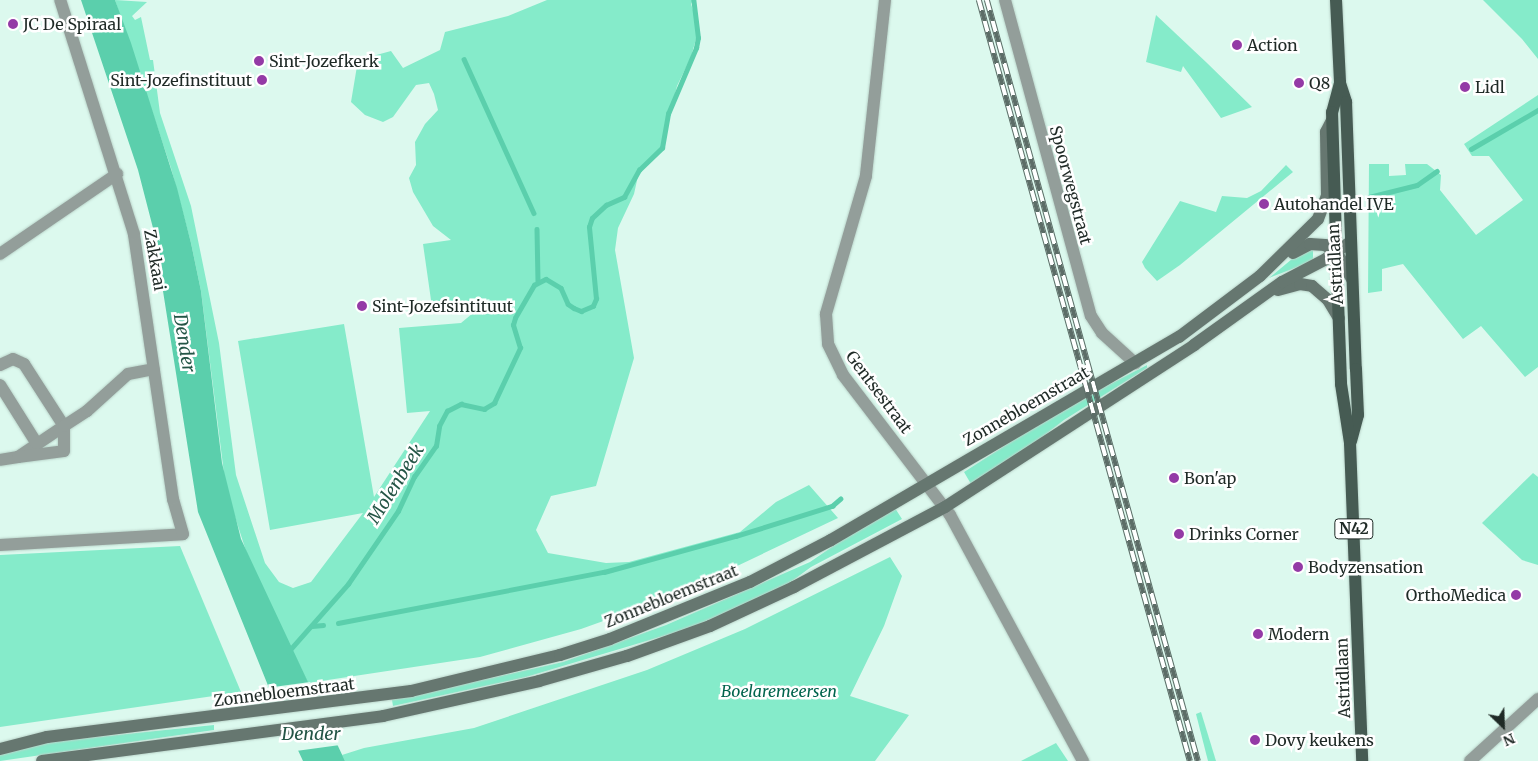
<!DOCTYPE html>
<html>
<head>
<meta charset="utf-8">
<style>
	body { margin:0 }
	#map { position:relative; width:1538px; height:761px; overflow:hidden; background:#dcf9ee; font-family:Merriweather,serif }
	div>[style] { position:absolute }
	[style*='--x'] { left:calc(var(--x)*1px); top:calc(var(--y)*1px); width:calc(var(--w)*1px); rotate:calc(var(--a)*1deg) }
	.green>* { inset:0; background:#85ebca }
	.water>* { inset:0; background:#5bcfac }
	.pier>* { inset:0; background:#dcf9ee }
	.stream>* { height:4.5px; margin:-2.25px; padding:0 2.25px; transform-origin:2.25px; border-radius:2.25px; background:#5bcfac }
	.roads { filter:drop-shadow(0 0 1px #bad4ca) drop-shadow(0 0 1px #bad4ca) }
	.minor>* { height:12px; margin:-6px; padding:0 6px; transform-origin:6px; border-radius:6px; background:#939e9a }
	.secondary>* { height:12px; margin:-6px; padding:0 6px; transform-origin:6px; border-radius:6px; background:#667770 }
	.primary>* { height:12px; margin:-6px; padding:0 6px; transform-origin:6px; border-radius:6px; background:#465b53 }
	.rail>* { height:5.5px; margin-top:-2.75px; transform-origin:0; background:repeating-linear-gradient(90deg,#fff 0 11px,#5c6d67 0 22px); box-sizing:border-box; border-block:1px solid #5c6d67 }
	.dots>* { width:14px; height:14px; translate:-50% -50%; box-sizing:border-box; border:2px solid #fff; border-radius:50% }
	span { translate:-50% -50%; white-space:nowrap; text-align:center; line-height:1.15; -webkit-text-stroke:5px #fff; paint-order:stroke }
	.shield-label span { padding:1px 4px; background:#fff; border:1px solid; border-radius:4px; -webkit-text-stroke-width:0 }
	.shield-label { font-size:15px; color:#1f2a26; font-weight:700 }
	.poi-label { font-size:16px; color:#1f2a26 }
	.left { translate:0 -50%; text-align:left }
	.right { translate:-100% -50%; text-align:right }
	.street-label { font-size:16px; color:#1f2a26 }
	.park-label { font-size:16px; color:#00644d; font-style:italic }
	.water-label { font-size:18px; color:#245546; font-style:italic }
	.north { position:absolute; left:1478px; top:701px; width:50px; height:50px; -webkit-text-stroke:4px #fff; paint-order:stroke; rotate:156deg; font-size:14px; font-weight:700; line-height:20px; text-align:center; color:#1f2a26 }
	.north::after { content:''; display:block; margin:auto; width:18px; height:22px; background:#1f2a26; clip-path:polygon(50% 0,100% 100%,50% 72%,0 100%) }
</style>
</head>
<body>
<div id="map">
	<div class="green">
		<i style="clip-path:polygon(115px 0,147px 2px,132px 16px,135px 20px,141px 17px,150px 60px,153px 60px,160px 113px,191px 206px,219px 343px,236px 475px,265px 563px,279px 582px,293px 588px,311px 582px,363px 513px,270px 530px,238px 341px,344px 324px,374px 497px,430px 411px,407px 413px,399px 328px,461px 323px,490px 299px,432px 307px,423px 244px,451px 240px,433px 226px,413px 192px,409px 178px,416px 165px,415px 142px,425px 124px,438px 110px,434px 94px,429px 83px,416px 85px,393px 117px,383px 122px,365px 115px,351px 102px,358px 60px,391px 51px,403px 68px,440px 50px,445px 32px,508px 16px,547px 0,693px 0,691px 4px,699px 28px,691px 57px,677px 86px,663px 144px,638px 176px,634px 194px,618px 228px,615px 250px,634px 358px,596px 486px,551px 496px,536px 530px,548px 553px,606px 563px,629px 562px,740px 532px,776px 502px,809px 485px,838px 518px,676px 595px,581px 629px,480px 657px,308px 683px,248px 557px,226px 489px,201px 291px,191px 243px,171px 168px)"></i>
		<i style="clip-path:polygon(1483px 0,1538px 0,1538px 59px,1522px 39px)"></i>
		<i style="clip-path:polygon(1156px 15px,1207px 63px,1252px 107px,1221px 118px,1183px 66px,1181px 72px,1146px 62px)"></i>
		<i style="clip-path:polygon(1538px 95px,1538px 367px,1525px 377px,1481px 326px,1463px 339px,1403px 264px,1382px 269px,1382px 291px,1368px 293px,1369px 164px,1389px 164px,1389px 176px,1406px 175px,1405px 164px,1427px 164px,1441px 175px,1440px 190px,1476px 235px,1523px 200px,1489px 156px,1472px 156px,1464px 144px)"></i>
		<i style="clip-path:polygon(1286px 165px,1293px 172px,1180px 265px,1157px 281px,1145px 268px,1142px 262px,1180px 201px,1216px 212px,1222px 196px,1247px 198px,1261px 191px)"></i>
		<i style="clip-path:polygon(1313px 249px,1313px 261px,1269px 278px,1298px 254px)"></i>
		<i style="clip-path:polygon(1147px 365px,1147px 368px,1064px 420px,1023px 452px,971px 484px,964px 472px,1062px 409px)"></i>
		<i style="clip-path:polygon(1533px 473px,1538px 477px,1538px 565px,1522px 560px,1482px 523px)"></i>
		<i style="clip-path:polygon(893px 505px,902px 519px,811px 567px,784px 587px,690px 628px,526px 677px,393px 706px,392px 700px,563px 662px,666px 625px,810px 562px)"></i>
		<i style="clip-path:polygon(180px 546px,241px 692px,0 727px,0 555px)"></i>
		<i style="clip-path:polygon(890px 557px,902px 576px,884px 626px,850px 696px,909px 715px,875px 761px,345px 761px,342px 755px,364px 748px,474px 728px,647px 670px,745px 629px)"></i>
		<i style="clip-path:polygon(1201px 712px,1216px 761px,1208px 761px,1196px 714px)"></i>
		<i style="clip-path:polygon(214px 725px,214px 730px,0 761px,0 754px,38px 743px)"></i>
		<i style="clip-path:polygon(1056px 743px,1068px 761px,1021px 761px)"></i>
	</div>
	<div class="water">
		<i style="clip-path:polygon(81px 0,115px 0,131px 43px,177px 188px,191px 243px,201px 291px,222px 463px,241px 539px,345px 761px,303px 761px,269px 688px,198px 512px,153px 228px,138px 170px)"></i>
	</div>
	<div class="pier">
		<i style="clip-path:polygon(310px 682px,340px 745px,296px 751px,266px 688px)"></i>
	</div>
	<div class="stream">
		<i style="--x:464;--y:59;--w:169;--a:65.6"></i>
		<i style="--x:1471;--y:149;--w:78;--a:-30.2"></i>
		<i style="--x:1369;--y:197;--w:49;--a:-14"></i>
		<i style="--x:1417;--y:185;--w:24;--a:-35"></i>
		<i style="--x:537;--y:229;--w:52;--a:88.9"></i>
		<i style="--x:338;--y:623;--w:271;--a:-10.9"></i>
		<i style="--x:604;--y:572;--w:137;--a:-15.3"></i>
		<i style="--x:736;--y:536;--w:101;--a:-17.4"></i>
		<i style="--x:832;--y:506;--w:11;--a:-41"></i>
		<i style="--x:312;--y:626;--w:11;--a:-5"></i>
		<i style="--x:288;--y:652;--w:91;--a:-48.6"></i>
		<i style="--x:348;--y:584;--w:88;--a:-55.6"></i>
		<i style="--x:398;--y:511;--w:38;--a:-65"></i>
		<i style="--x:414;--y:477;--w:38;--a:-55"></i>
		<i style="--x:436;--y:446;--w:20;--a:-81"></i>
		<i style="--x:439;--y:426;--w:17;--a:-62"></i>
		<i style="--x:447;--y:411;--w:16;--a:-27"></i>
		<i style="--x:461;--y:404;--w:24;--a:12"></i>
		<i style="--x:484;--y:409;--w:12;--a:-31"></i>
		<i style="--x:494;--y:403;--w:61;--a:-64.7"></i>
		<i style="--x:520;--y:348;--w:24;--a:-107"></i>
		<i style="--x:513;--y:325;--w:7;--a:-74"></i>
		<i style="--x:515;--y:318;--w:38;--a:-60"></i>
		<i style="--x:534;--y:285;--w:13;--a:-27"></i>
		<i style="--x:546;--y:279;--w:17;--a:31"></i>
		<i style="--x:561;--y:288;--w:17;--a:66"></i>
		<i style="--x:568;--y:304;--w:7;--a:34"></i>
		<i style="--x:574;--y:308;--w:8;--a:23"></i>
		<i style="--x:581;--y:311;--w:13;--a:-23"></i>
		<i style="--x:593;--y:306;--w:8;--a:-67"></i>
		<i style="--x:596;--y:299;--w:72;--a:-95.6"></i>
		<i style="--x:589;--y:227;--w:9;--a:-72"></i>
		<i style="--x:592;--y:218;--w:19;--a:-43"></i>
		<i style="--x:606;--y:205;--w:20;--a:-24"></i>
		<i style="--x:624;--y:197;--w:31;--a:-61"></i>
		<i style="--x:639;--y:170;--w:32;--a:-44"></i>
		<i style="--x:662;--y:148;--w:35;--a:-80"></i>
		<i style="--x:668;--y:114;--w:72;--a:-67"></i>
		<i style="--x:696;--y:48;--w:10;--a:-79"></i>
		<i style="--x:698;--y:38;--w:38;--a:-97"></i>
	</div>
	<div class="roads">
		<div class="minor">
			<i style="--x:885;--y:0;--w:177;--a:96.2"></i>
			<i style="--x:866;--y:176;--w:144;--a:106.2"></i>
			<i style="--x:826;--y:314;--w:30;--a:86"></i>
			<i style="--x:828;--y:344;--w:34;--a:64"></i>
			<i style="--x:843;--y:375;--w:176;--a:52.6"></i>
			<i style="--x:950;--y:515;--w:280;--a:61.6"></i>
			<i style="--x:1005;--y:0;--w:327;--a:74.8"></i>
			<i style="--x:1091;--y:316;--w:20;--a:57"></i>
			<i style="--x:1102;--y:333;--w:45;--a:42.3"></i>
			<i style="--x:0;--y:254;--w:142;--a:-34.4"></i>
			<i style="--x:0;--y:365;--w:14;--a:-25"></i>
			<i style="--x:13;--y:359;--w:12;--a:24"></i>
			<i style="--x:24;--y:364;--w:74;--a:57.2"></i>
			<i style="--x:64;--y:426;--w:55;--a:146"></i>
			<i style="--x:18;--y:457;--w:18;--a:171"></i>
			<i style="--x:0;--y:385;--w:70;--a:57.9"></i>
			<i style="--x:18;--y:457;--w:46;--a:-7.4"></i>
			<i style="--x:64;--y:451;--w:25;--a:-90"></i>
			<i style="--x:64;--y:426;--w:27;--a:-33"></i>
			<i style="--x:87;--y:411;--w:55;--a:-42.1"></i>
			<i style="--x:128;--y:374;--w:26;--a:-11"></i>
			<i style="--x:0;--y:545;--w:183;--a:-3.4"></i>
			<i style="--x:183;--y:534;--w:36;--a:-106"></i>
			<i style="--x:173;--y:499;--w:268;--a:-98.4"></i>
			<i style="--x:134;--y:234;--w:245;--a:-107.5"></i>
			<i style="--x:1470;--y:761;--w:92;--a:-42.4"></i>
		</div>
		<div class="secondary">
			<i style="--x:1293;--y:253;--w:19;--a:-28"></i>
			<i style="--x:1310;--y:244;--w:15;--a:4"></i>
			<i style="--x:1325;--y:245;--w:14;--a:34"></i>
			<i style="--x:1337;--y:253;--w:30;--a:60"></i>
			<i style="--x:1278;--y:290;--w:23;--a:-15"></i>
			<i style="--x:1300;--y:284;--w:12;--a:9"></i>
			<i style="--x:1312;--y:286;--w:21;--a:41"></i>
			<i style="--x:1328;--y:300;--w:21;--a:59"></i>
			<i style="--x:0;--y:749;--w:49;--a:-14.3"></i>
			<i style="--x:47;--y:737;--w:367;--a:-7.2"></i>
			<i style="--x:411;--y:691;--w:153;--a:-13.6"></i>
			<i style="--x:560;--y:655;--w:52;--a:-17.7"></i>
			<i style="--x:610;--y:639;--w:151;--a:-22.2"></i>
			<i style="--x:750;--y:582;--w:91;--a:-27.4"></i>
			<i style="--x:831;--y:540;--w:403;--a:-30.3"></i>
			<i style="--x:1179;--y:337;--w:101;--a:-37"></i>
			<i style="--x:1260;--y:276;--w:81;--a:-44.5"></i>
			<i style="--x:1318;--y:219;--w:25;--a:-69"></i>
			<i style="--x:1327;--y:196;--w:64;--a:-90.9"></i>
			<i style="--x:1326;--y:132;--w:13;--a:-63"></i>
			<i style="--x:42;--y:761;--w:344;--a:-7.5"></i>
			<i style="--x:383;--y:716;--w:160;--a:-12.6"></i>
			<i style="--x:539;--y:681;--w:91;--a:-15.9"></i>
			<i style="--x:627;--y:656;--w:88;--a:-19.9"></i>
			<i style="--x:710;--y:626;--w:93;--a:-24.9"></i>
			<i style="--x:794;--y:587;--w:171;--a:-27.9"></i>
			<i style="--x:945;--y:507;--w:297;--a:-33"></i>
			<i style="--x:1194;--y:345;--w:108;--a:-35.6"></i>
			<i style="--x:1282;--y:282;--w:50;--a:-27.6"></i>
			<i style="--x:1326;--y:259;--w:29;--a:-35"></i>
		</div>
		<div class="primary">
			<i style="--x:1336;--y:0;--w:83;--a:87.2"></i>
			<i style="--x:1340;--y:83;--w:20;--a:72"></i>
			<i style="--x:1346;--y:102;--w:267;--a:87.9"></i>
			<i style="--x:1356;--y:369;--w:46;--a:87.5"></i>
			<i style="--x:1358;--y:415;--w:27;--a:105"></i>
			<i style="--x:1340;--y:83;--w:30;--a:105"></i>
			<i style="--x:1332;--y:112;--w:161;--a:88.2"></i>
			<i style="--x:1337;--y:273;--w:111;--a:87.9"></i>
			<i style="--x:1341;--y:384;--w:60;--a:81.3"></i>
			<i style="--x:1350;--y:443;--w:318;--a:87.8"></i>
		</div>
	</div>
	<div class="rail">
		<i style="--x:979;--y:0;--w:790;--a:74.5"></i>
		<i style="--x:987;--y:0;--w:790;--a:74.5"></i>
	</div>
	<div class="dots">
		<i style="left:13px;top:24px;background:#943aa6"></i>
		<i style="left:1237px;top:45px;background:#943aa6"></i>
		<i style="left:259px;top:61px;background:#943aa6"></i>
		<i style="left:262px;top:80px;background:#943aa6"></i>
		<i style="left:1299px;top:83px;background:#943aa6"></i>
		<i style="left:1465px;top:87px;background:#943aa6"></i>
		<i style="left:1264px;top:204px;background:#943aa6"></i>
		<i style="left:362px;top:306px;background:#943aa6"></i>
		<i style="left:1174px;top:478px;background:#943aa6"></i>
		<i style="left:1179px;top:534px;background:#943aa6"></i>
		<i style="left:1298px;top:567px;background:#943aa6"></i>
		<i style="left:1516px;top:595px;background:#943aa6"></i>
		<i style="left:1258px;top:634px;background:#943aa6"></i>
		<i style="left:1255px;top:740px;background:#943aa6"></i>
	</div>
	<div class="shield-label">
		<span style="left:1354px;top:529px">N42</span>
	</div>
	<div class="poi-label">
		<span class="left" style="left:23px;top:24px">JC De Spiraal</span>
		<span class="left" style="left:1247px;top:45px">Action</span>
		<span class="left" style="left:269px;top:61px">Sint-Jozefkerk</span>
		<span class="right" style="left:252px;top:80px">Sint-Jozefinstituut</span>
		<span class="left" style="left:1309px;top:83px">Q8</span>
		<span class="left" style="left:1475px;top:87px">Lidl</span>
		<span class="left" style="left:1274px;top:204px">Autohandel IVE</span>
		<span class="left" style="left:372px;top:306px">Sint-Jozefsintituut</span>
		<span class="left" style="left:1184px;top:478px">Bon'ap</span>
		<span class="left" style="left:1189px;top:534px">Drinks Corner</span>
		<span class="left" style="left:1308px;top:567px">Bodyzensation</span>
		<span class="right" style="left:1506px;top:595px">OrthoMedica</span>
		<span class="left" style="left:1268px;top:634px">Modern</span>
		<span class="left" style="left:1265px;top:740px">Dovy keukens</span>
	</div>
	<div class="street-label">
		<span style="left:1071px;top:185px;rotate:75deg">Spoorwegstraat</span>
		<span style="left:155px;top:260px;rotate:80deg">Zakkaai</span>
		<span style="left:1335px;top:264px;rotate:-93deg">Astridlaan</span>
		<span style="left:879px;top:392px;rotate:53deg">Gentsestraat</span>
		<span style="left:1026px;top:406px;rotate:-30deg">Zonnebloemstraat</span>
		<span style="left:671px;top:596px;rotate:-22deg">Zonnebloemstraat</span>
		<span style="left:1343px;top:678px;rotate:-92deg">Astridlaan</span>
		<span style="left:284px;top:692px;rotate:-7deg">Zonnebloemstraat</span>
	</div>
	<div class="park-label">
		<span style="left:779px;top:691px">Boelaremeersen</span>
	</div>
	<div class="water-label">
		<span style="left:184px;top:343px;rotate:81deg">Dender</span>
		<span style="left:396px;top:484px;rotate:-58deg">Molenbeek</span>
		<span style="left:311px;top:734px">Dender</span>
	</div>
	<div class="north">N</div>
</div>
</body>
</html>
